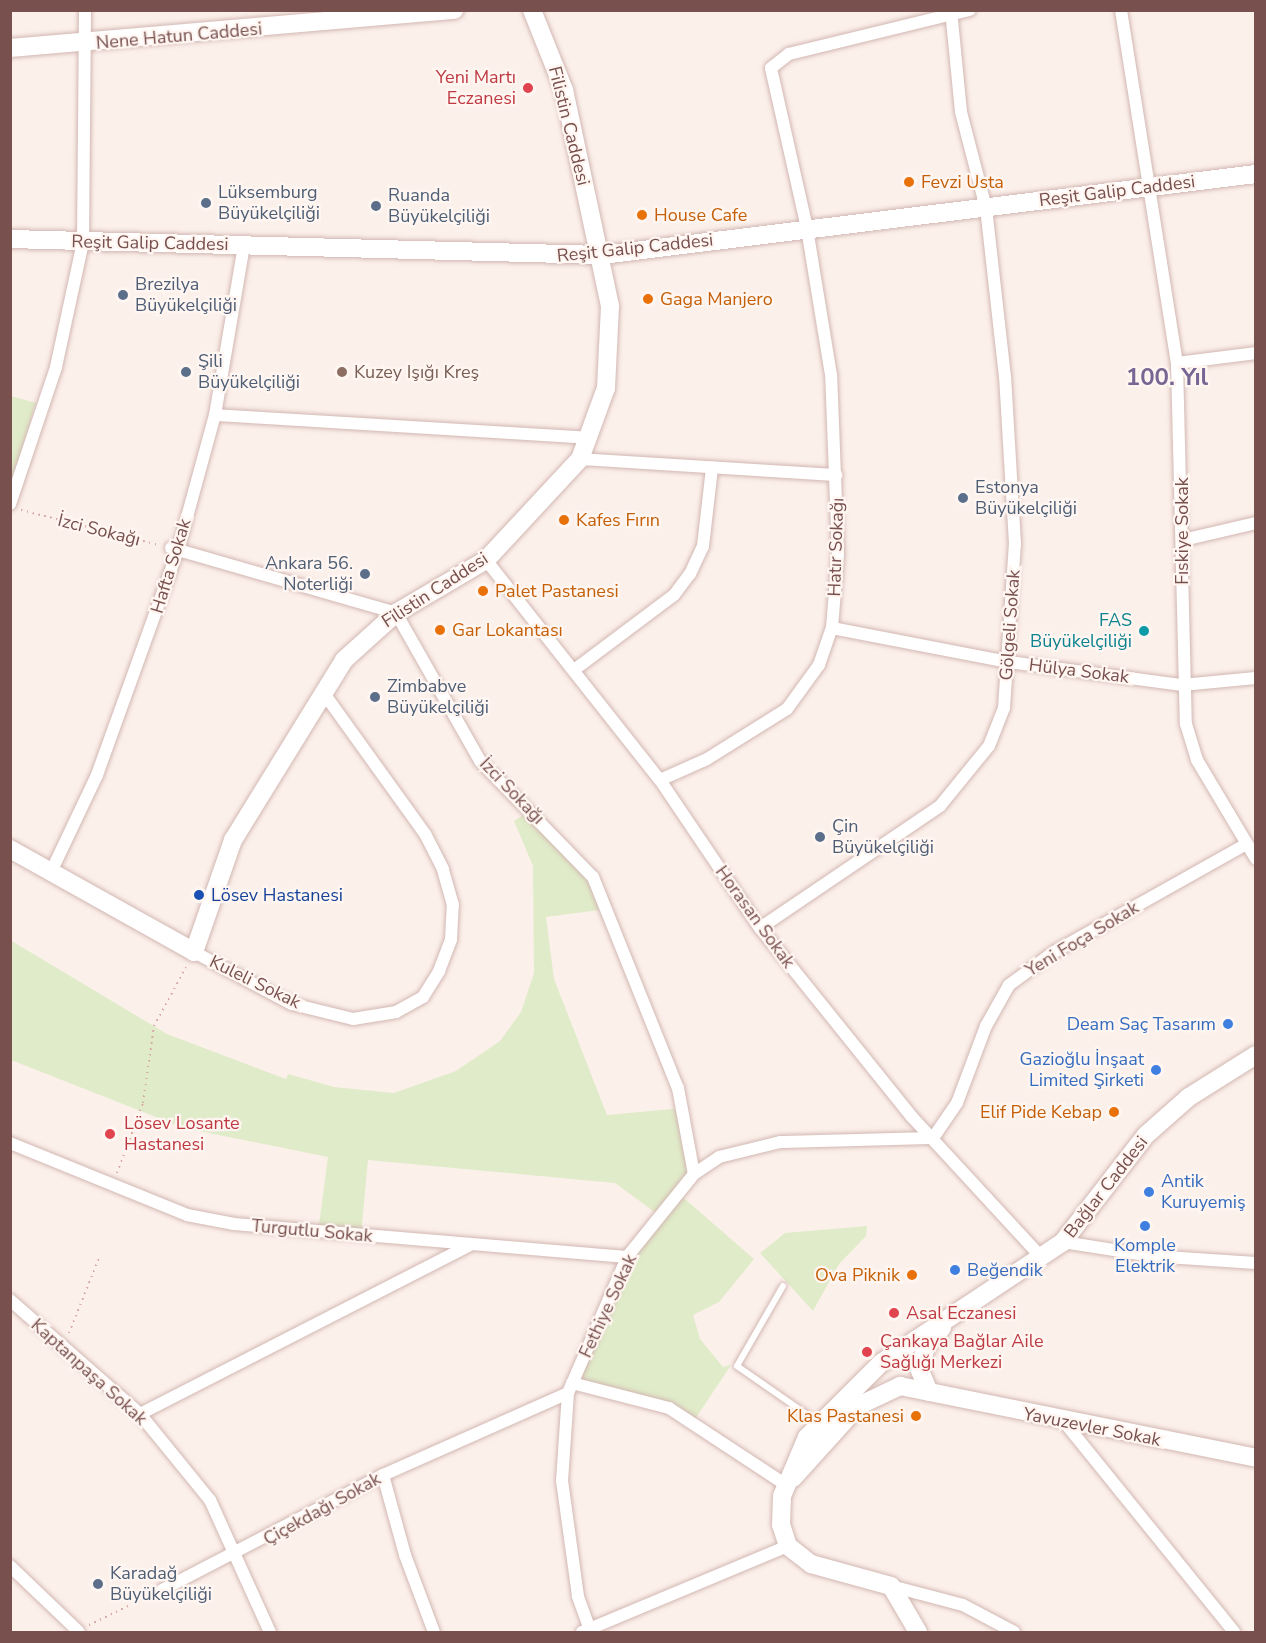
<!DOCTYPE html>
<html>
<head>
<meta charset="utf-8">
<style>
	body { margin:0 }
	#map { position:relative; width:1266px; height:1643px; overflow:hidden; background:#fcf0eb; font-family:"Nunito Sans",sans-serif }
	div>[style] { position:absolute }
	[style*='--x'] { left:calc(var(--x)*1px); top:calc(var(--y)*1px); width:calc(var(--w)*1px); rotate:calc(var(--a)*1deg) }
	.green>* { inset:0; background:#e0ebc9 }
	.path>* { height:2px; margin-top:-1px; transform-origin:0; background:repeating-linear-gradient(90deg,#d7aaa5 0 1.5px,transparent 0 6px) }
	.roads { filter:drop-shadow(0 0 2px #d2b7b2) drop-shadow(0 0 2px #d2b7b2) }
	.lane>* { height:6px; margin:-3px; padding:0 3px; transform-origin:3px; border-radius:3px; background:#fff }
	.street>* { height:12px; margin:-6px; padding:0 6px; transform-origin:6px; border-radius:6px; background:#fff }
	.secondary>* { height:18px; margin:-9px; padding:0 9px; transform-origin:9px; border-radius:9px; background:#fff }
	.dots>* { width:16px; height:16px; translate:-50% -50%; box-sizing:border-box; border:3px solid #fff6f2; border-radius:50% }
	span { translate:-50% -50%; white-space:nowrap; text-align:center; line-height:1.15; -webkit-text-stroke:4.5px #fff6f2; paint-order:stroke }
	.street-label { font-size:18px; color:#78504d }
	.health-label { font-size:18px; color:#be3a42 }
	.right { translate:-100% -50%; text-align:right }
	.left { translate:0 -50%; text-align:left }
	.food-label { font-size:18px; color:#c56008 }
	.service-label { font-size:18px; color:#4e5e75 }
	.education-label { font-size:18px; color:#785e54 }
	.culture-label { font-size:18px; color:#0d838f }
	.transit-label { font-size:18px; color:#164399 }
	.shop-label { font-size:18px; color:#366cbe }
	.district-label { font-size:24px; color:#776693; font-weight:700 }
	.frame { position:absolute; inset:0; border:12px solid #78504d; pointer-events:none }
</style>
</head>
<body>
<div id="map">
	<div class="green">
		<i style="clip-path:polygon(11px 396px,36px 403px,11px 483px,10px 396px)"></i>
		<i style="clip-path:polygon(530px 811px,567px 846px,607px 909px,546px 917px,554px 979px,607px 1115px,683px 1108px,694px 1174px,678px 1193px,754px 1259px,719px 1302px,693px 1315px,700px 1339px,723px 1367px,731px 1365px,693px 1422px,669px 1408px,572px 1383px,627px 1257px,660px 1216px,615px 1183px,368px 1160px,361px 1235px,318px 1232px,328px 1157px,184px 1128px,11px 1060px,10px 940px,167px 1034px,286px 1079px,288px 1074px,334px 1087px,394px 1093px,456px 1071px,500px 1041px,521px 1012px,534px 973px,533px 866px,514px 821px)"></i>
		<i style="clip-path:polygon(867px 1226px,866px 1236px,839px 1264px,813px 1311px,760px 1253px,785px 1233px)"></i>
	</div>
	<div class="path">
		<i style="--x:21;--y:510;--w:141;--a:14.3"></i>
		<i style="--x:117;--y:1173;--w:75;--a:-69.6"></i>
		<i style="--x:143;--y:1103;--w:78;--a:-81.9"></i>
		<i style="--x:154;--y:1026;--w:67;--a:-61.5"></i>
		<i style="--x:69;--y:1333;--w:81;--a:-68.2"></i>
		<i style="--x:89;--y:1625;--w:69;--a:-25.8"></i>
	</div>
	<div class="roads">
		<div class="lane">
			<i style="--x:783;--y:1286;--w:92;--a:119.9"></i>
			<i style="--x:737;--y:1366;--w:100;--a:34.8"></i>
		</div>
		<div class="street">
			<i style="--x:1121;--y:10;--w:357;--a:81"></i>
			<i style="--x:1177;--y:363;--w:361;--a:88.6"></i>
			<i style="--x:1186;--y:724;--w:38;--a:73"></i>
			<i style="--x:1197;--y:760;--w:115;--a:59.2"></i>
			<i style="--x:1177;--y:363;--w:80;--a:-7.2"></i>
			<i style="--x:215;--y:415;--w:376;--a:3.5"></i>
			<i style="--x:580;--y:459;--w:257;--a:3.6"></i>
			<i style="--x:10;--y:504;--w:145;--a:-71.4"></i>
			<i style="--x:56;--y:367;--w:128;--a:-77.8"></i>
			<i style="--x:83;--y:242;--w:232;--a:-89.5"></i>
			<i style="--x:1183;--y:540;--w:75;--a:-13.1"></i>
			<i style="--x:171;--y:548;--w:234;--a:16.1"></i>
			<i style="--x:396;--y:613;--w:170;--a:60.4"></i>
			<i style="--x:480;--y:761;--w:162;--a:45.8"></i>
			<i style="--x:593;--y:877;--w:227;--a:68.1"></i>
			<i style="--x:678;--y:1088;--w:87;--a:79.5"></i>
			<i style="--x:486;--y:560;--w:280;--a:51.7"></i>
			<i style="--x:660;--y:780;--w:179;--a:56"></i>
			<i style="--x:760;--y:928;--w:243;--a:51.2"></i>
			<i style="--x:912;--y:1117;--w:192;--a:47.3"></i>
			<i style="--x:832;--y:628;--w:180;--a:10.9"></i>
			<i style="--x:1009;--y:662;--w:175;--a:7.6"></i>
			<i style="--x:1182;--y:685;--w:74;--a:-5.4"></i>
			<i style="--x:574;--y:670;--w:125;--a:-36.9"></i>
			<i style="--x:674;--y:595;--w:26;--a:-53"></i>
			<i style="--x:690;--y:574;--w:31;--a:-65"></i>
			<i style="--x:703;--y:546;--w:79;--a:-83.4"></i>
			<i style="--x:660;--y:780;--w:51;--a:-24.1"></i>
			<i style="--x:707;--y:759;--w:94;--a:-32"></i>
			<i style="--x:787;--y:709;--w:54;--a:-54"></i>
			<i style="--x:819;--y:665;--w:39;--a:-71"></i>
			<i style="--x:832;--y:628;--w:74;--a:-85.4"></i>
			<i style="--x:838;--y:554;--w:179;--a:-92.2"></i>
			<i style="--x:831;--y:375;--w:149;--a:-99.3"></i>
			<i style="--x:807;--y:228;--w:164;--a:-102.7"></i>
			<i style="--x:771;--y:68;--w:23;--a:-38"></i>
			<i style="--x:789;--y:54;--w:186;--a:-13.7"></i>
			<i style="--x:51;--y:872;--w:107;--a:-64.6"></i>
			<i style="--x:97;--y:775;--w:239;--a:-70.2"></i>
			<i style="--x:178;--y:550;--w:140;--a:-74.7"></i>
			<i style="--x:215;--y:415;--w:171;--a:-80.3"></i>
			<i style="--x:760;--y:928;--w:217;--a:-34.1"></i>
			<i style="--x:940;--y:806;--w:77;--a:-50.8"></i>
			<i style="--x:989;--y:746;--w:41;--a:-68.5"></i>
			<i style="--x:1004;--y:708;--w:164;--a:-86.2"></i>
			<i style="--x:1015;--y:544;--w:167;--a:-93.4"></i>
			<i style="--x:1005;--y:377;--w:170;--a:-96.4"></i>
			<i style="--x:986;--y:208;--w:99;--a:-104.6"></i>
			<i style="--x:961;--y:112;--w:102;--a:-95.6"></i>
			<i style="--x:194;--y:952;--w:111;--a:28"></i>
			<i style="--x:292;--y:1004;--w:63;--a:13.8"></i>
			<i style="--x:353;--y:1019;--w:44;--a:-9.2"></i>
			<i style="--x:396;--y:1012;--w:31;--a:-29"></i>
			<i style="--x:423;--y:997;--w:31;--a:-58"></i>
			<i style="--x:439;--y:971;--w:34;--a:-69"></i>
			<i style="--x:451;--y:939;--w:34;--a:-87"></i>
			<i style="--x:453;--y:905;--w:37;--a:-106"></i>
			<i style="--x:443;--y:869;--w:39;--a:-117"></i>
			<i style="--x:425;--y:834;--w:175;--a:-125.7"></i>
			<i style="--x:933;--y:1138;--w:42;--a:-55.6"></i>
			<i style="--x:957;--y:1103;--w:82;--a:-69.4"></i>
			<i style="--x:986;--y:1026;--w:47;--a:-60.7"></i>
			<i style="--x:1009;--y:985;--w:56;--a:-36.3"></i>
			<i style="--x:1054;--y:952;--w:217;--a:-29.3"></i>
			<i style="--x:10;--y:1143;--w:191;--a:22.1"></i>
			<i style="--x:187;--y:1215;--w:48;--a:10.8"></i>
			<i style="--x:234;--y:1224;--w:394;--a:4.8"></i>
			<i style="--x:1063;--y:1242;--w:89;--a:9"></i>
			<i style="--x:1151;--y:1256;--w:105;--a:3.8"></i>
			<i style="--x:10;--y:1300;--w:173;--a:41.2"></i>
			<i style="--x:140;--y:1414;--w:111;--a:50.9"></i>
			<i style="--x:210;--y:1500;--w:145;--a:65.6"></i>
			<i style="--x:572;--y:1383;--w:100;--a:14.5"></i>
			<i style="--x:669;--y:1408;--w:140;--a:33.3"></i>
			<i style="--x:140;--y:1414;--w:369;--a:-27.1"></i>
			<i style="--x:1065;--y:1423;--w:269;--a:51"></i>
			<i style="--x:383;--y:1475;--w:83;--a:74.6"></i>
			<i style="--x:405;--y:1555;--w:82;--a:69.4"></i>
			<i style="--x:10;--y:1566;--w:95;--a:43.7"></i>
			<i style="--x:891;--y:1586;--w:74;--a:14.8"></i>
			<i style="--x:963;--y:1605;--w:58;--a:27.9"></i>
			<i style="--x:162;--y:1590;--w:249;--a:-27.5"></i>
			<i style="--x:383;--y:1475;--w:202;--a:-23.9"></i>
			<i style="--x:589;--y:1627;--w:33;--a:-110"></i>
			<i style="--x:578;--y:1596;--w:116;--a:-97.9"></i>
			<i style="--x:562;--y:1481;--w:88;--a:-86.1"></i>
			<i style="--x:568;--y:1393;--w:148;--a:-66.5"></i>
			<i style="--x:627;--y:1257;--w:107;--a:-51.1"></i>
			<i style="--x:694;--y:1174;--w:30;--a:-34"></i>
			<i style="--x:719;--y:1157;--w:63;--a:-13.8"></i>
			<i style="--x:780;--y:1142;--w:153;--a:-1.5"></i>
			<i style="--x:582;--y:1632;--w:223;--a:-22.7"></i>
		</div>
		<div class="secondary">
			<i style="--x:10;--y:48;--w:446;--a:-4.9"></i>
			<i style="--x:10;--y:239;--w:592;--a:1.55"></i>
			<i style="--x:602;--y:255;--w:659;--a:-7.06"></i>
			<i style="--x:10;--y:849;--w:211;--a:29.2"></i>
			<i style="--x:194;--y:952;--w:119;--a:-70.8"></i>
			<i style="--x:233;--y:840;--w:211;--a:-58.3"></i>
			<i style="--x:344;--y:660;--w:70;--a:-42.1"></i>
			<i style="--x:396;--y:613;--w:104;--a:-30.5"></i>
			<i style="--x:486;--y:560;--w:138;--a:-47.1"></i>
			<i style="--x:580;--y:459;--w:76;--a:-69.9"></i>
			<i style="--x:606;--y:388;--w:82;--a:-87.2"></i>
			<i style="--x:610;--y:306;--w:221;--a:-102"></i>
			<i style="--x:564;--y:90;--w:86;--a:-111.8"></i>
			<i style="--x:929;--y:1392;--w:26;--a:-113"></i>
			<i style="--x:919;--y:1368;--w:24;--a:-71"></i>
			<i style="--x:927;--y:1345;--w:23;--a:-49"></i>
			<i style="--x:793;--y:1478;--w:97;--a:-47.9"></i>
			<i style="--x:858;--y:1406;--w:47;--a:-25.5"></i>
			<i style="--x:900;--y:1386;--w:363;--a:11.4"></i>
			<i style="--x:918;--y:1632;--w:53;--a:-120.4"></i>
			<i style="--x:891;--y:1586;--w:83;--a:-164.6"></i>
			<i style="--x:811;--y:1564;--w:29;--a:-142"></i>
			<i style="--x:788;--y:1546;--w:22;--a:-108"></i>
			<i style="--x:781;--y:1525;--w:29;--a:-88"></i>
			<i style="--x:782;--y:1496;--w:64;--a:-67"></i>
			<i style="--x:807;--y:1437;--w:105;--a:-45"></i>
			<i style="--x:881;--y:1363;--w:219;--a:-33.6"></i>
			<i style="--x:1063;--y:1242;--w:135;--a:-52.2"></i>
			<i style="--x:1146;--y:1135;--w:57;--a:-41.5"></i>
			<i style="--x:1189;--y:1097;--w:79;--a:-32.1"></i>
		</div>
	</div>
	<div class="dots">
		<i style="left:528px;top:88px;background:#e0444e"></i>
		<i style="left:909px;top:182px;background:#e8710a"></i>
		<i style="left:206px;top:203px;background:#5c6f8a"></i>
		<i style="left:376px;top:206px;background:#5c6f8a"></i>
		<i style="left:642px;top:215px;background:#e8710a"></i>
		<i style="left:123px;top:295px;background:#5c6f8a"></i>
		<i style="left:648px;top:299px;background:#e8710a"></i>
		<i style="left:186px;top:372px;background:#5c6f8a"></i>
		<i style="left:342px;top:372px;background:#8d6e63"></i>
		<i style="left:963px;top:498px;background:#5c6f8a"></i>
		<i style="left:564px;top:520px;background:#e8710a"></i>
		<i style="left:365px;top:574px;background:#5c6f8a"></i>
		<i style="left:483px;top:591px;background:#e8710a"></i>
		<i style="left:440px;top:630px;background:#e8710a"></i>
		<i style="left:1144px;top:631px;background:#0f9aa8"></i>
		<i style="left:375px;top:697px;background:#5c6f8a"></i>
		<i style="left:820px;top:837px;background:#5c6f8a"></i>
		<i style="left:199px;top:895px;background:#1a4fb4"></i>
		<i style="left:1228px;top:1024px;background:#3f7fe0"></i>
		<i style="left:1156px;top:1070px;background:#3f7fe0"></i>
		<i style="left:1114px;top:1112px;background:#e8710a"></i>
		<i style="left:110px;top:1134px;background:#e0444e"></i>
		<i style="left:1149px;top:1192px;background:#3f7fe0"></i>
		<i style="left:1145px;top:1226px;background:#3f7fe0"></i>
		<i style="left:955px;top:1270px;background:#3f7fe0"></i>
		<i style="left:912px;top:1275px;background:#e8710a"></i>
		<i style="left:894px;top:1313px;background:#e0444e"></i>
		<i style="left:867px;top:1352px;background:#e0444e"></i>
		<i style="left:916px;top:1416px;background:#e8710a"></i>
		<i style="left:98px;top:1584px;background:#5c6f8a"></i>
	</div>
	<div class="street-label">
		<span style="left:179px;top:36px;rotate:-5deg">Nene Hatun Caddesi</span>
		<span style="left:569px;top:126px;rotate:76deg">Filistin Caddesi</span>
		<span style="left:1117px;top:191px;rotate:-7deg">Reşit Galip Caddesi</span>
		<span style="left:150px;top:243px;rotate:1deg">Reşit Galip Caddesi</span>
		<span style="left:635px;top:248px;rotate:-6deg">Reşit Galip Caddesi</span>
		<span style="left:99px;top:530px;rotate:14deg">İzci Sokağı</span>
		<span style="left:1182px;top:531px;rotate:-90deg">Fıskiye Sokak</span>
		<span style="left:836px;top:547px;rotate:-88deg">Hatır Sokağı</span>
		<span style="left:171px;top:566px;rotate:-73deg">Hafta Sokak</span>
		<span style="left:435px;top:590px;rotate:-33deg">Filistin Caddesi</span>
		<span style="left:1010px;top:625px;rotate:-86deg">Gölgeli Sokak</span>
		<span style="left:1079px;top:671px;rotate:7deg">Hülya Sokak</span>
		<span style="left:512px;top:791px;rotate:46deg">İzci Sokağı</span>
		<span style="left:755px;top:917px;rotate:54deg">Horasan Sokak</span>
		<span style="left:1082px;top:939px;rotate:-31deg">Yeni Foça Sokak</span>
		<span style="left:255px;top:982px;rotate:26deg">Kuleli Sokak</span>
		<span style="left:1106px;top:1187px;rotate:-52deg">Bağlar Caddesi</span>
		<span style="left:312px;top:1231px;rotate:5deg">Turgutlu Sokak</span>
		<span style="left:608px;top:1306px;rotate:-65deg">Fethiye Sokak</span>
		<span style="left:89px;top:1372px;rotate:42deg">Kaptanpaşa Sokak</span>
		<span style="left:1092px;top:1427px;rotate:11deg">Yavuzevler Sokak</span>
		<span style="left:322px;top:1509px;rotate:-29deg">Çiçekdağı Sokak</span>
	</div>
	<div class="health-label">
		<span class="right" style="left:516px;top:88px">Yeni Martı<br>Eczanesi</span>
		<span class="left" style="left:124px;top:1134px">Lösev Losante<br>Hastanesi</span>
		<span class="left" style="left:906px;top:1313px">Asal Eczanesi</span>
		<span class="left" style="left:880px;top:1352px">Çankaya Bağlar Aile<br>Sağlığı Merkezi</span>
	</div>
	<div class="food-label">
		<span class="left" style="left:921px;top:182px">Fevzi Usta</span>
		<span class="left" style="left:654px;top:215px">House Cafe</span>
		<span class="left" style="left:660px;top:299px">Gaga Manjero</span>
		<span class="left" style="left:576px;top:520px">Kafes Fırın</span>
		<span class="left" style="left:495px;top:591px">Palet Pastanesi</span>
		<span class="left" style="left:452px;top:630px">Gar Lokantası</span>
		<span class="right" style="left:1102px;top:1112px">Elif Pide Kebap</span>
		<span class="right" style="left:900px;top:1275px">Ova Piknik</span>
		<span class="right" style="left:904px;top:1416px">Klas Pastanesi</span>
	</div>
	<div class="service-label">
		<span class="left" style="left:218px;top:203px">Lüksemburg<br>Büyükelçiliği</span>
		<span class="left" style="left:388px;top:206px">Ruanda<br>Büyükelçiliği</span>
		<span class="left" style="left:135px;top:295px">Brezilya<br>Büyükelçiliği</span>
		<span class="left" style="left:198px;top:372px">Şili<br>Büyükelçiliği</span>
		<span class="left" style="left:975px;top:498px">Estonya<br>Büyükelçiliği</span>
		<span class="right" style="left:353px;top:574px">Ankara 56.<br>Noterliği</span>
		<span class="left" style="left:387px;top:697px">Zimbabve<br>Büyükelçiliği</span>
		<span class="left" style="left:832px;top:837px">Çin<br>Büyükelçiliği</span>
		<span class="left" style="left:110px;top:1584px">Karadağ<br>Büyükelçiliği</span>
	</div>
	<div class="education-label">
		<span class="left" style="left:354px;top:372px">Kuzey Işığı Kreş</span>
	</div>
	<div class="culture-label">
		<span class="right" style="left:1132px;top:631px">FAS<br>Büyükelçiliği</span>
	</div>
	<div class="transit-label">
		<span class="left" style="left:211px;top:895px">Lösev Hastanesi</span>
	</div>
	<div class="shop-label">
		<span class="right" style="left:1216px;top:1024px">Deam Saç Tasarım</span>
		<span class="right" style="left:1144px;top:1070px">Gazioğlu İnşaat<br>Limited Şirketi</span>
		<span class="left" style="left:1161px;top:1192px">Antik<br>Kuruyemiş</span>
		<span style="left:1145px;top:1256px">Komple<br>Elektrik</span>
		<span class="left" style="left:967px;top:1270px">Beğendik</span>
	</div>
	<div class="district-label">
		<span style="left:1167px;top:378px">100. Yıl</span>
	</div>
	<div class="frame"></div>
</div>
</body>
</html>
